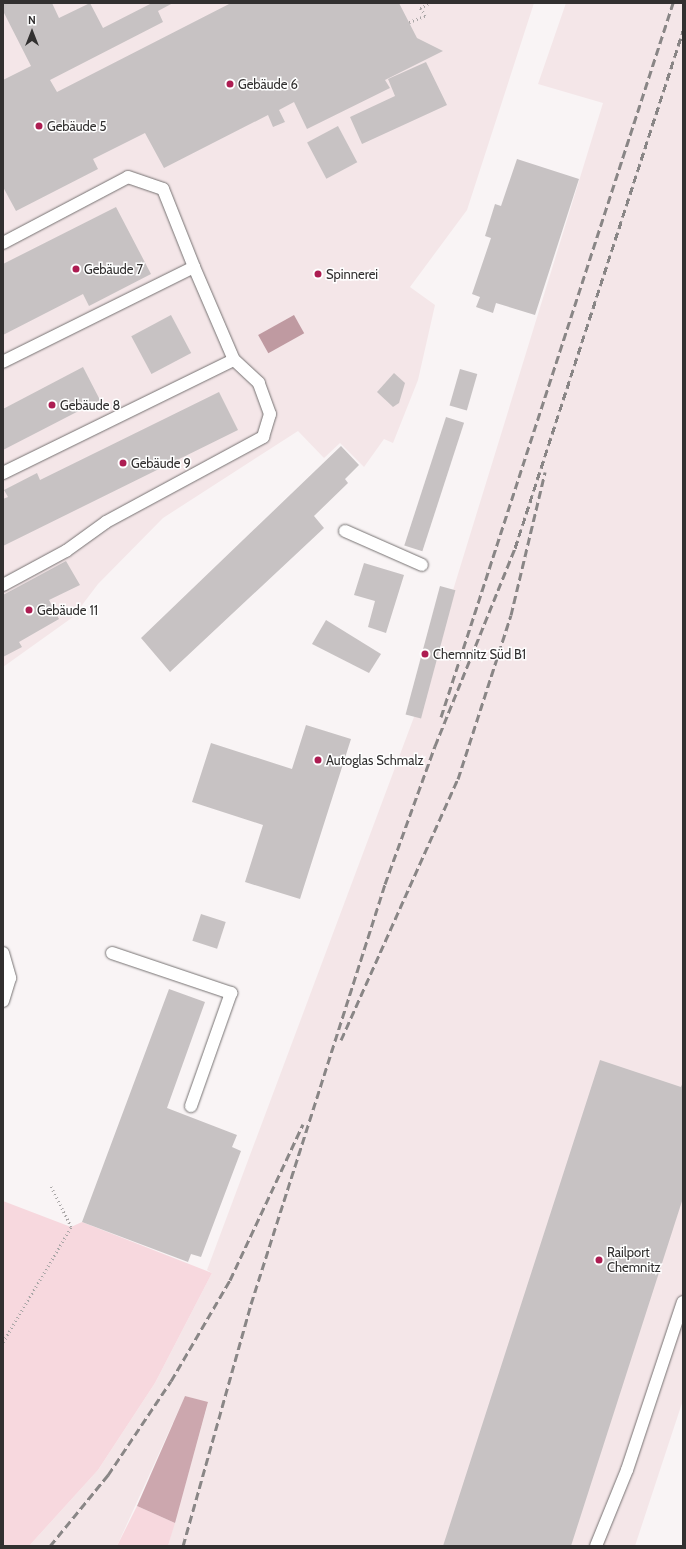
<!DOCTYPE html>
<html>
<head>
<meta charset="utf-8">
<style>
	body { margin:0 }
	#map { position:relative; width:686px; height:1549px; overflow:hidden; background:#f9f4f5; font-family:Cabin,sans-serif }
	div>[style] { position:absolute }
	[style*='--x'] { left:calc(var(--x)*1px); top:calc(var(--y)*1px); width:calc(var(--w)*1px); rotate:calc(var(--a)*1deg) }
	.built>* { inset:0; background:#f4e6e8 }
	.green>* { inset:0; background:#f7d8de }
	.forest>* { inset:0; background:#cca7ae }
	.water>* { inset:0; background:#bf9aa1; transform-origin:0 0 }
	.building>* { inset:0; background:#c7c2c3; transform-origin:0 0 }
	.path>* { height:2.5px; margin-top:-1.25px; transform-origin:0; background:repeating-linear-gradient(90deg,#a9a6a6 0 1px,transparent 0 4px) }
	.roads { filter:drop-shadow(0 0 1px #767272) drop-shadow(0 0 1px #767272) }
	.service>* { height:12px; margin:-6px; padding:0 6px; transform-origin:6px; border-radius:6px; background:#fff }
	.rail>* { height:3px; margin-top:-1.5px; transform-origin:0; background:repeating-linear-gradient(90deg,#898686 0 8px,transparent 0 12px) }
	.dots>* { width:11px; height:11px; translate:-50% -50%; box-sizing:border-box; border:2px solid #fff; border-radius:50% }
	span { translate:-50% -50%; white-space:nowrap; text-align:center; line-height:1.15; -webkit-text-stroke:3px #fff; paint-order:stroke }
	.poi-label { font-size:13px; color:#323030 }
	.left { translate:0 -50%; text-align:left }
	.frame { position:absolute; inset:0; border:4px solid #323030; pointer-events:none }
	.north { position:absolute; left:12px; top:12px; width:40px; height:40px; -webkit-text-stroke:3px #fff; paint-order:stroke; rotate:0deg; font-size:11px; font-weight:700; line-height:16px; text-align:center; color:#323030 }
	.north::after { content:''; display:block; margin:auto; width:14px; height:18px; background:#323030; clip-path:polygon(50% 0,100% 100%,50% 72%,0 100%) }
</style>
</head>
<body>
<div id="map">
	<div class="built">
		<i style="clip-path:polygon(3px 3px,534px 3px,467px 210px,410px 287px,435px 305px,418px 380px,393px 443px,384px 439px,364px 467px,340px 443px,324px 458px,298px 431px,163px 518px,98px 584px,73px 617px,3px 667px)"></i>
		<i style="clip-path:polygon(566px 3px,683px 3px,683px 1400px,635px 1546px,168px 1546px,208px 1403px,185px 1396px,117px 1546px,29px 1546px,98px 1470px,155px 1383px,212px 1273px,207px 1270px,414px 717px,603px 103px,538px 84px)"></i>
	</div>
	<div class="green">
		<i style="clip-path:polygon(3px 1201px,71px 1227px,82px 1222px,212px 1273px,155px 1383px,98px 1470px,29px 1546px,3px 1546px)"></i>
		<i style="clip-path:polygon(137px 1506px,175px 1523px,168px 1546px,117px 1546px)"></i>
	</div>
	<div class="forest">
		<i style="clip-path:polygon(185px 1396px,208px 1402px,175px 1523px,137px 1506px)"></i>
	</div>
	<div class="water">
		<i style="left:294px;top:315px;width:21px;height:41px;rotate:61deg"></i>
	</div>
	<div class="building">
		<i style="clip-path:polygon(3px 3px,52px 3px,59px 18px,90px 3px,103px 28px,152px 3px,173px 3px,158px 11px,163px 22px,50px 80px,57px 92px,231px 3px,399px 3px,417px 38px,443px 51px,385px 80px,390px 88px,307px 129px,294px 102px,279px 110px,285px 122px,273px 127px,268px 115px,164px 168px,145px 133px,93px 159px,98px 169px,16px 211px,3px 187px,3px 80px,31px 66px,3px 11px)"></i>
		<i style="clip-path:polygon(426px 62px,447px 105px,362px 144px,350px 117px,395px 96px,388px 79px)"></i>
		<i style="left:338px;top:126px;width:41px;height:35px;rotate:62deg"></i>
		<i style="clip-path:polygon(517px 159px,579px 179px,535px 315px,496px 303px,493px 313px,476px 307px,480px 297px,472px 294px,491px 238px,485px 236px,495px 204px,501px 206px)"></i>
		<i style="clip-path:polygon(116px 207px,151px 274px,89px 306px,83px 294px,3px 335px,3px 264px)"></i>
		<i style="left:171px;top:315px;width:43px;height:45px;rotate:62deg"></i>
		<i style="clip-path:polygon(83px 367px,100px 400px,3px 450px,3px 409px)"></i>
		<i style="left:460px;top:369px;width:18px;height:38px;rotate:16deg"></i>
		<i style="clip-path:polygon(394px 373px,405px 383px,399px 403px,393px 407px,377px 392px)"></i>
		<i style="clip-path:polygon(219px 392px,238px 430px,3px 546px,3px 499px,8px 497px,4px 490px,37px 473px,40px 480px)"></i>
		<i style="left:446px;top:417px;width:19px;height:135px;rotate:18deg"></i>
		<i style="clip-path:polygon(341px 446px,359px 465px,345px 479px,348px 483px,314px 516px,324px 528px,170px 672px,141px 638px)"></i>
		<i style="clip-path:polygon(66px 561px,80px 585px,49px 600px,59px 619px,19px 642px,22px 647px,3px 657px,3px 595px)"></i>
		<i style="clip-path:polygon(364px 563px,404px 575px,386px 633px,368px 627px,375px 601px,354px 595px)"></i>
		<i style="left:440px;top:586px;width:16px;height:133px;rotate:15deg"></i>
		<i style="clip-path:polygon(326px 620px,381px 654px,369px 673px,312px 644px)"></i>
		<i style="clip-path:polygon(306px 725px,351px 739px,300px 899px,245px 882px,263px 825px,192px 802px,211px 743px,292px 769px)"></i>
		<i style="left:201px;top:914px;width:26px;height:28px;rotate:18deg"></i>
		<i style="clip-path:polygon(169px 989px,205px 1002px,167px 1108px,237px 1135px,232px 1147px,241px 1151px,201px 1257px,191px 1254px,188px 1262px,82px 1222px)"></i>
		<i style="clip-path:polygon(600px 1060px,681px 1087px,683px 1082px,683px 1198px,571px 1546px,443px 1546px)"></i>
	</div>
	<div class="path">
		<i style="--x:409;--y:22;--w:17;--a:-21"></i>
		<i style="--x:425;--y:16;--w:9;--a:-122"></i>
		<i style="--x:420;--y:8;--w:9;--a:-27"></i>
		<i style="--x:3;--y:1342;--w:134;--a:-59.4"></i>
		<i style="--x:71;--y:1227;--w:45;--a:-116.6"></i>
	</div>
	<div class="roads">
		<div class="service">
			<i style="--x:3;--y:243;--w:141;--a:-27.8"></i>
			<i style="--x:128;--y:177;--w:37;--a:19"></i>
			<i style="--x:163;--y:189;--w:84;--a:68.3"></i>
			<i style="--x:194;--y:267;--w:213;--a:153.6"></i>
			<i style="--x:3;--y:473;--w:257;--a:-26.1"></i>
			<i style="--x:234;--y:360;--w:101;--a:-113.3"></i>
			<i style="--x:345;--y:531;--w:84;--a:23.8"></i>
			<i style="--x:3;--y:585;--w:72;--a:-28.4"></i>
			<i style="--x:66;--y:551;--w:49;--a:-35.9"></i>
			<i style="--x:106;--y:522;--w:179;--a:-28.4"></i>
			<i style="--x:263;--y:437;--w:24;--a:-73"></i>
			<i style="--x:270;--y:414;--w:33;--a:-110"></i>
			<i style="--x:259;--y:383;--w:34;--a:-137"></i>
			<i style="--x:3;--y:953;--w:26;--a:74"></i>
			<i style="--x:10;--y:978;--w:24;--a:107"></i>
			<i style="--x:112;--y:953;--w:126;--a:18.6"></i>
			<i style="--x:231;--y:993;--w:120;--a:109.5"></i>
			<i style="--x:596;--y:1546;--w:82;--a:-67.8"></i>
			<i style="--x:627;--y:1470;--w:177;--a:-71.6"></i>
		</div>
	</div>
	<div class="rail">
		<i style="--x:441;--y:717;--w:751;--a:-72"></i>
		<i style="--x:341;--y:1040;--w:286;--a:-65.9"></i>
		<i style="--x:458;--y:779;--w:172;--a:-72.1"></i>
		<i style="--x:511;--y:615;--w:147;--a:-76.6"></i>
		<i style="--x:50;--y:1546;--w:92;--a:-50.8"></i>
		<i style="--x:108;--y:1475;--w:113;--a:-56.2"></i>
		<i style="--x:171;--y:1381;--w:117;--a:-59.7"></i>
		<i style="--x:230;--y:1280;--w:172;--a:-64.9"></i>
		<i style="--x:183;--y:1546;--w:251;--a:-74.3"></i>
		<i style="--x:251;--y:1304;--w:441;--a:-72.3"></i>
		<i style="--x:385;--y:884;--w:147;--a:-70.1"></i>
		<i style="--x:435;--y:746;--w:214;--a:-68"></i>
		<i style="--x:515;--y:548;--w:544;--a:-72"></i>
	</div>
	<div class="dots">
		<i style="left:230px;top:84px;background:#ad1d52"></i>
		<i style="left:39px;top:126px;background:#ad1d52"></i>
		<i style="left:76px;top:269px;background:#ad1d52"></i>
		<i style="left:318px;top:274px;background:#ad1d52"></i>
		<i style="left:52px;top:405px;background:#ad1d52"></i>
		<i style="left:123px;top:463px;background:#ad1d52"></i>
		<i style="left:29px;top:610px;background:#ad1d52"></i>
		<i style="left:425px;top:654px;background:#ad1d52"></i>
		<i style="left:318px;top:760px;background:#ad1d52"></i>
		<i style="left:599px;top:1260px;background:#ad1d52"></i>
	</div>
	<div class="poi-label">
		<span class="left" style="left:238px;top:84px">Gebäude 6</span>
		<span class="left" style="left:47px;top:126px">Gebäude 5</span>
		<span class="left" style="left:84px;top:269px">Gebäude 7</span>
		<span class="left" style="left:326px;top:274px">Spinnerei</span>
		<span class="left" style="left:60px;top:405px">Gebäude 8</span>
		<span class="left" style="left:131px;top:463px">Gebäude 9</span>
		<span class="left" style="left:37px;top:610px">Gebäude 11</span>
		<span class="left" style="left:433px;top:654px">Chemnitz Süd B1</span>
		<span class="left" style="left:326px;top:760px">Autoglas Schmalz</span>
		<span class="left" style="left:607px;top:1260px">Railport<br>Chemnitz</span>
	</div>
	<div class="frame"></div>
	<div class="north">N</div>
</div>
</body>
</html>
